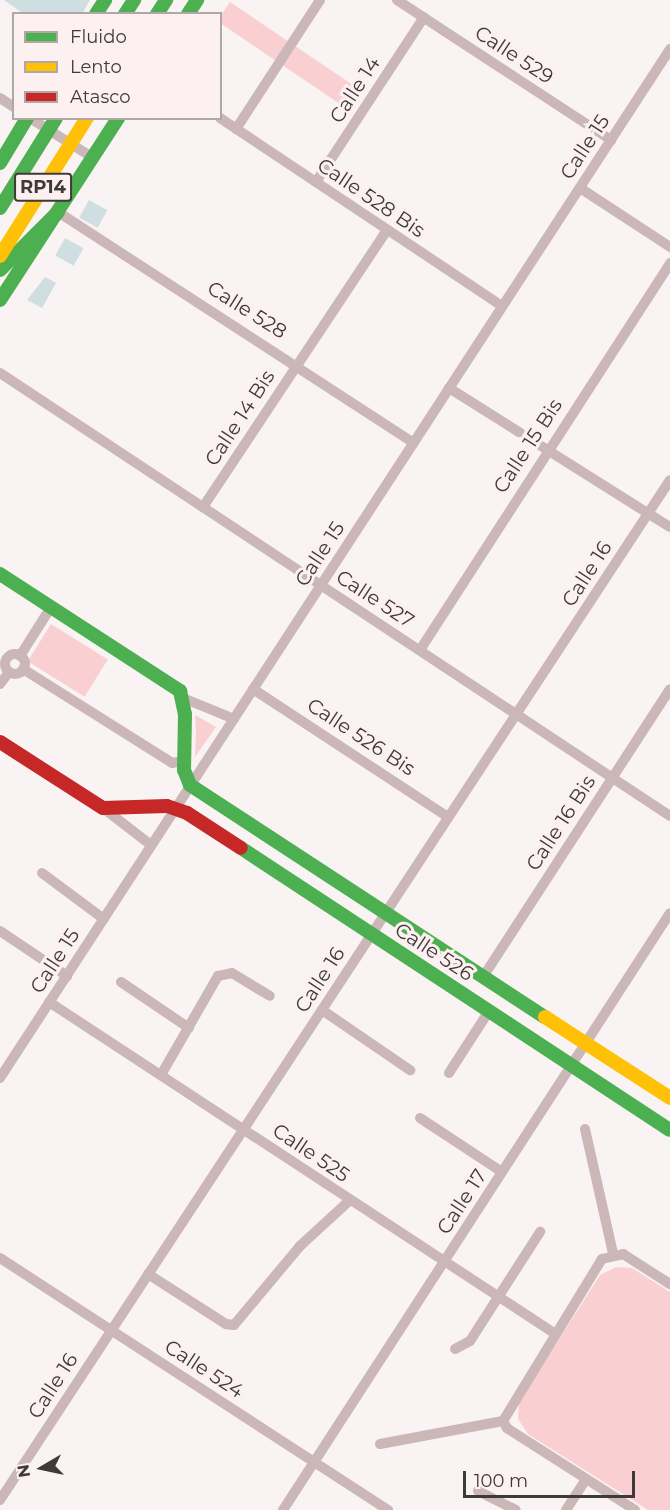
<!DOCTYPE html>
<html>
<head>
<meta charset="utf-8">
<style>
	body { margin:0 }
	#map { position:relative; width:670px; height:1510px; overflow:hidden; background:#f9f3f3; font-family:Montserrat,sans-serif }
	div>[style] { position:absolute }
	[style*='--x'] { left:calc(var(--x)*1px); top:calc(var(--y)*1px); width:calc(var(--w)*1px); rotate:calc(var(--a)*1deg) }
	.green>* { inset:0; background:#facfd1; transform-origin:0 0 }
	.building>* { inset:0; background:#cedee1; transform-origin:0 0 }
	.street>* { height:10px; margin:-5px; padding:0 5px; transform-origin:5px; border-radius:5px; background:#cbb6b8 }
	.street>.ring { margin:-5px; padding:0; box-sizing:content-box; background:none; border:10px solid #cbb6b8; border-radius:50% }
	.fast>* { height:14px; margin:-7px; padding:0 7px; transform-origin:7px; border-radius:7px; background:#4caf50 }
	.slow>* { height:14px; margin:-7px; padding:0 7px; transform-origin:7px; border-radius:7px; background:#ffc107 }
	.jam>* { height:14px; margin:-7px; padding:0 7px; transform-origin:7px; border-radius:7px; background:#c62828 }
	span { translate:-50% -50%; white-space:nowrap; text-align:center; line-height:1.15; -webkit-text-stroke:6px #fcf0f0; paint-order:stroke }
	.shield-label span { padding:2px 4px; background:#fcf0f0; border:2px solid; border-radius:4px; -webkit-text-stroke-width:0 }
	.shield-label { font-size:18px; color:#3f3a3a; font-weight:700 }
	.street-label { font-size:20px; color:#3f3a3a }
	.legend { position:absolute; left:12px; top:12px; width:210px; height:108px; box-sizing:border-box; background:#fcf0f0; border:2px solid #b0a7a7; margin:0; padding:8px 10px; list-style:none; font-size:18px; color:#3f3a3a }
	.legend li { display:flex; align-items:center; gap:12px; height:30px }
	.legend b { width:30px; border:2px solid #b0a7a7 }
	.north { position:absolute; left:12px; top:1438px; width:60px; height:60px; -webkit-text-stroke:4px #fcf0f0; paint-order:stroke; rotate:261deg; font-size:16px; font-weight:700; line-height:24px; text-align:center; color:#3f3a3a }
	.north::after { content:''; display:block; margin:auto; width:21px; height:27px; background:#3f3a3a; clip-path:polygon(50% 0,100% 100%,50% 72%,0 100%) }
	.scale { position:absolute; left:463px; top:1471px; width:172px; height:27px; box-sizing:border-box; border:3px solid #3f3a3a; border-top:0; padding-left:8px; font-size:18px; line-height:21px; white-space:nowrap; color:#3f3a3a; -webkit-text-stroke:4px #fcf0f0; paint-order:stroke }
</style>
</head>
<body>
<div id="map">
	<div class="green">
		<i style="left:230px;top:2px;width:150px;height:23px;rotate:34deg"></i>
		<i style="left:51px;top:624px;width:67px;height:44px;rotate:32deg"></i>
		<i style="clip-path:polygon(195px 715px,216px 727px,195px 757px,196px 731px)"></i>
		<i style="clip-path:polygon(616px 1267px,632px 1268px,670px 1292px,670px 1510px,648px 1510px,528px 1434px,518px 1419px,519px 1402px,600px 1275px)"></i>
	</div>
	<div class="building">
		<i style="clip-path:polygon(4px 0,90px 0,82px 14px,24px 14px)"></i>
		<i style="left:89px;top:200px;width:21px;height:20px;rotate:29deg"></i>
		<i style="left:65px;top:238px;width:21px;height:20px;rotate:29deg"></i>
		<i style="clip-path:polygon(45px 277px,56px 283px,42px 308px,27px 300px)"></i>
	</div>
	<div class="street">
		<i style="--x:397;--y:0;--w:256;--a:33.2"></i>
		<i style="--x:0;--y:98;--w:17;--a:33"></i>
		<i style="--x:30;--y:118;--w:73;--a:32.2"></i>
		<i style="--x:220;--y:118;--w:339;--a:33.7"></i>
		<i style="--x:236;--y:129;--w:154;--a:-56.9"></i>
		<i style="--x:316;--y:182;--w:197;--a:-56.8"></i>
		<i style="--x:580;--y:188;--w:108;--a:33.2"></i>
		<i style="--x:58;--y:212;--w:424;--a:33"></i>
		<i style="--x:0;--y:373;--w:803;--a:33.47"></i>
		<i style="--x:449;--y:388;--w:261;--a:32.2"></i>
		<i style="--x:203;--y:507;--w:333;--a:-56.4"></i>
		<i style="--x:420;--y:650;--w:461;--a:-57.1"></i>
		<i class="ring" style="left:5px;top:654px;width:10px;height:10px"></i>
		<i style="--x:20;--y:656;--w:58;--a:-57.7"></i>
		<i style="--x:23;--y:669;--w:176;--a:32.2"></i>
		<i style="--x:172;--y:763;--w:11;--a:-10"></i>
		<i style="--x:0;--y:684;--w:15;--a:-53"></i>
		<i style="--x:253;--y:689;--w:233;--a:33.3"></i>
		<i style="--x:183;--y:698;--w:55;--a:22.4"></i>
		<i style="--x:103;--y:808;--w:61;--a:37.6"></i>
		<i style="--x:42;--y:873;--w:77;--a:36.6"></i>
		<i style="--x:0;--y:931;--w:81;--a:33.9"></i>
		<i style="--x:483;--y:977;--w:343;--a:-57"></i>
		<i style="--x:121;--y:982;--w:82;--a:34.1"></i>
		<i style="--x:49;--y:1002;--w:604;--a:33.24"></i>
		<i style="--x:322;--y:1010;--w:107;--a:34.3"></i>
		<i style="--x:449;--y:1073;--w:74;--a:-57.2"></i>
		<i style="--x:161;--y:1075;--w:114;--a:-60.1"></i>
		<i style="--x:218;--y:976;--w:14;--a:-12"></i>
		<i style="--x:232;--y:973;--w:44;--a:31.2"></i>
		<i style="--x:0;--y:1078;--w:1228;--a:-56.93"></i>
		<i style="--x:420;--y:1118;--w:98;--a:33.4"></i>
		<i style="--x:585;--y:1129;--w:127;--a:77.3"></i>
		<i style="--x:0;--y:1258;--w:463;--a:33"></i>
		<i style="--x:148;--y:1274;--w:93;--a:32.7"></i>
		<i style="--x:226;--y:1324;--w:8;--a:7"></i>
		<i style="--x:234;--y:1325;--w:103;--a:-50.1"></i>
		<i style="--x:300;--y:1246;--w:68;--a:-42.6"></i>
		<i style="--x:455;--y:1349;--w:17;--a:-28"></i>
		<i style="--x:470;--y:1341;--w:130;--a:-57.3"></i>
		<i style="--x:380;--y:1444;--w:125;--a:-10.6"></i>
		<i style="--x:478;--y:1491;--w:42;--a:26.6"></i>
		<i style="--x:0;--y:1500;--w:1220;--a:-56.7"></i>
		<i style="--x:283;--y:1510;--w:711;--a:-57.05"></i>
		<i style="--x:566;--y:1510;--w:37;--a:-57"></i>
		<i style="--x:635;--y:1510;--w:152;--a:-147.4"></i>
		<i style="--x:507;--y:1428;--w:8;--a:-120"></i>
		<i style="--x:503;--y:1421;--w:190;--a:-58.6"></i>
		<i style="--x:602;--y:1259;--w:22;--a:-13"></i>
		<i style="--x:623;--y:1254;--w:56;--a:32.6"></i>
	</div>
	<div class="fast">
		<i style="--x:96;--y:14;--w:17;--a:-57"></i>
		<i style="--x:125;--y:14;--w:17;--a:-57"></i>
		<i style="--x:157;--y:14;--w:17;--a:-57"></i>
		<i style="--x:188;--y:14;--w:17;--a:-57"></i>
		<i style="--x:0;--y:163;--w:52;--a:-59"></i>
		<i style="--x:0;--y:208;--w:106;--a:-58.1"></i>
		<i style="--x:0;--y:270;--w:82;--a:-45"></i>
		<i style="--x:0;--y:300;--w:217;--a:-57"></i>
		<i style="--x:0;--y:574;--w:215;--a:33"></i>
		<i style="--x:180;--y:691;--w:24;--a:78"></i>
		<i style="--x:185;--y:714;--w:56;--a:91"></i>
		<i style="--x:184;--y:770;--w:16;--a:68"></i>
		<i style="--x:190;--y:785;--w:424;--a:33.2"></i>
		<i style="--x:241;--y:848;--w:513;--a:33.32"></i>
	</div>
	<div class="slow">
		<i style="--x:0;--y:256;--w:163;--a:-57.8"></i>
		<i style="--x:545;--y:1017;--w:149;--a:32.9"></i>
	</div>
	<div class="jam">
		<i style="--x:0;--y:742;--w:122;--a:32.7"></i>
		<i style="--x:103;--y:808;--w:64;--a:-1.8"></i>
		<i style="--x:167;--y:806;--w:21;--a:19"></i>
		<i style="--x:187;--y:813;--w:64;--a:32.9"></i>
	</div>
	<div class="shield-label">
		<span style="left:43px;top:187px">RP14</span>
	</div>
	<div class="street-label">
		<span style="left:514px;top:55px;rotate:33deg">Calle 529</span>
		<span style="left:355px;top:90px;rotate:-57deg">Calle 14</span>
		<span style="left:585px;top:147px;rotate:-57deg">Calle 15</span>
		<span style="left:371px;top:198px;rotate:34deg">Calle 528 Bis</span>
		<span style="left:247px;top:310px;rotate:32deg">Calle 528</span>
		<span style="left:240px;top:418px;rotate:-57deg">Calle 14 Bis</span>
		<span style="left:528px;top:446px;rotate:-57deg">Calle 15 Bis</span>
		<span style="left:320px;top:554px;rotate:-57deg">Calle 15</span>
		<span style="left:587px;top:574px;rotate:-57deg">Calle 16</span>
		<span style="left:375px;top:599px;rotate:33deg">Calle 527</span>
		<span style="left:361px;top:737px;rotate:33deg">Calle 526 Bis</span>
		<span style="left:561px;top:823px;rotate:-57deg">Calle 16 Bis</span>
		<span style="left:434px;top:952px;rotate:33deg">Calle 526</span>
		<span style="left:55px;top:961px;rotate:-57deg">Calle 15</span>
		<span style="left:320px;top:980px;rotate:-57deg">Calle 16</span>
		<span style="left:311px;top:1153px;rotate:34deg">Calle 525</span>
		<span style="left:462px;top:1202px;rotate:-57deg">Calle 17</span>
		<span style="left:204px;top:1369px;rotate:33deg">Calle 524</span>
		<span style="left:53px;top:1386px;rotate:-57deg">Calle 16</span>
	</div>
	<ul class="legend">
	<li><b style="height:8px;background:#4caf50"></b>Fluido</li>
	<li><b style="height:8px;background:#ffc107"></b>Lento</li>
	<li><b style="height:8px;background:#c62828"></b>Atasco</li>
	</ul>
	<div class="north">N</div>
	<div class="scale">100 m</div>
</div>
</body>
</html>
